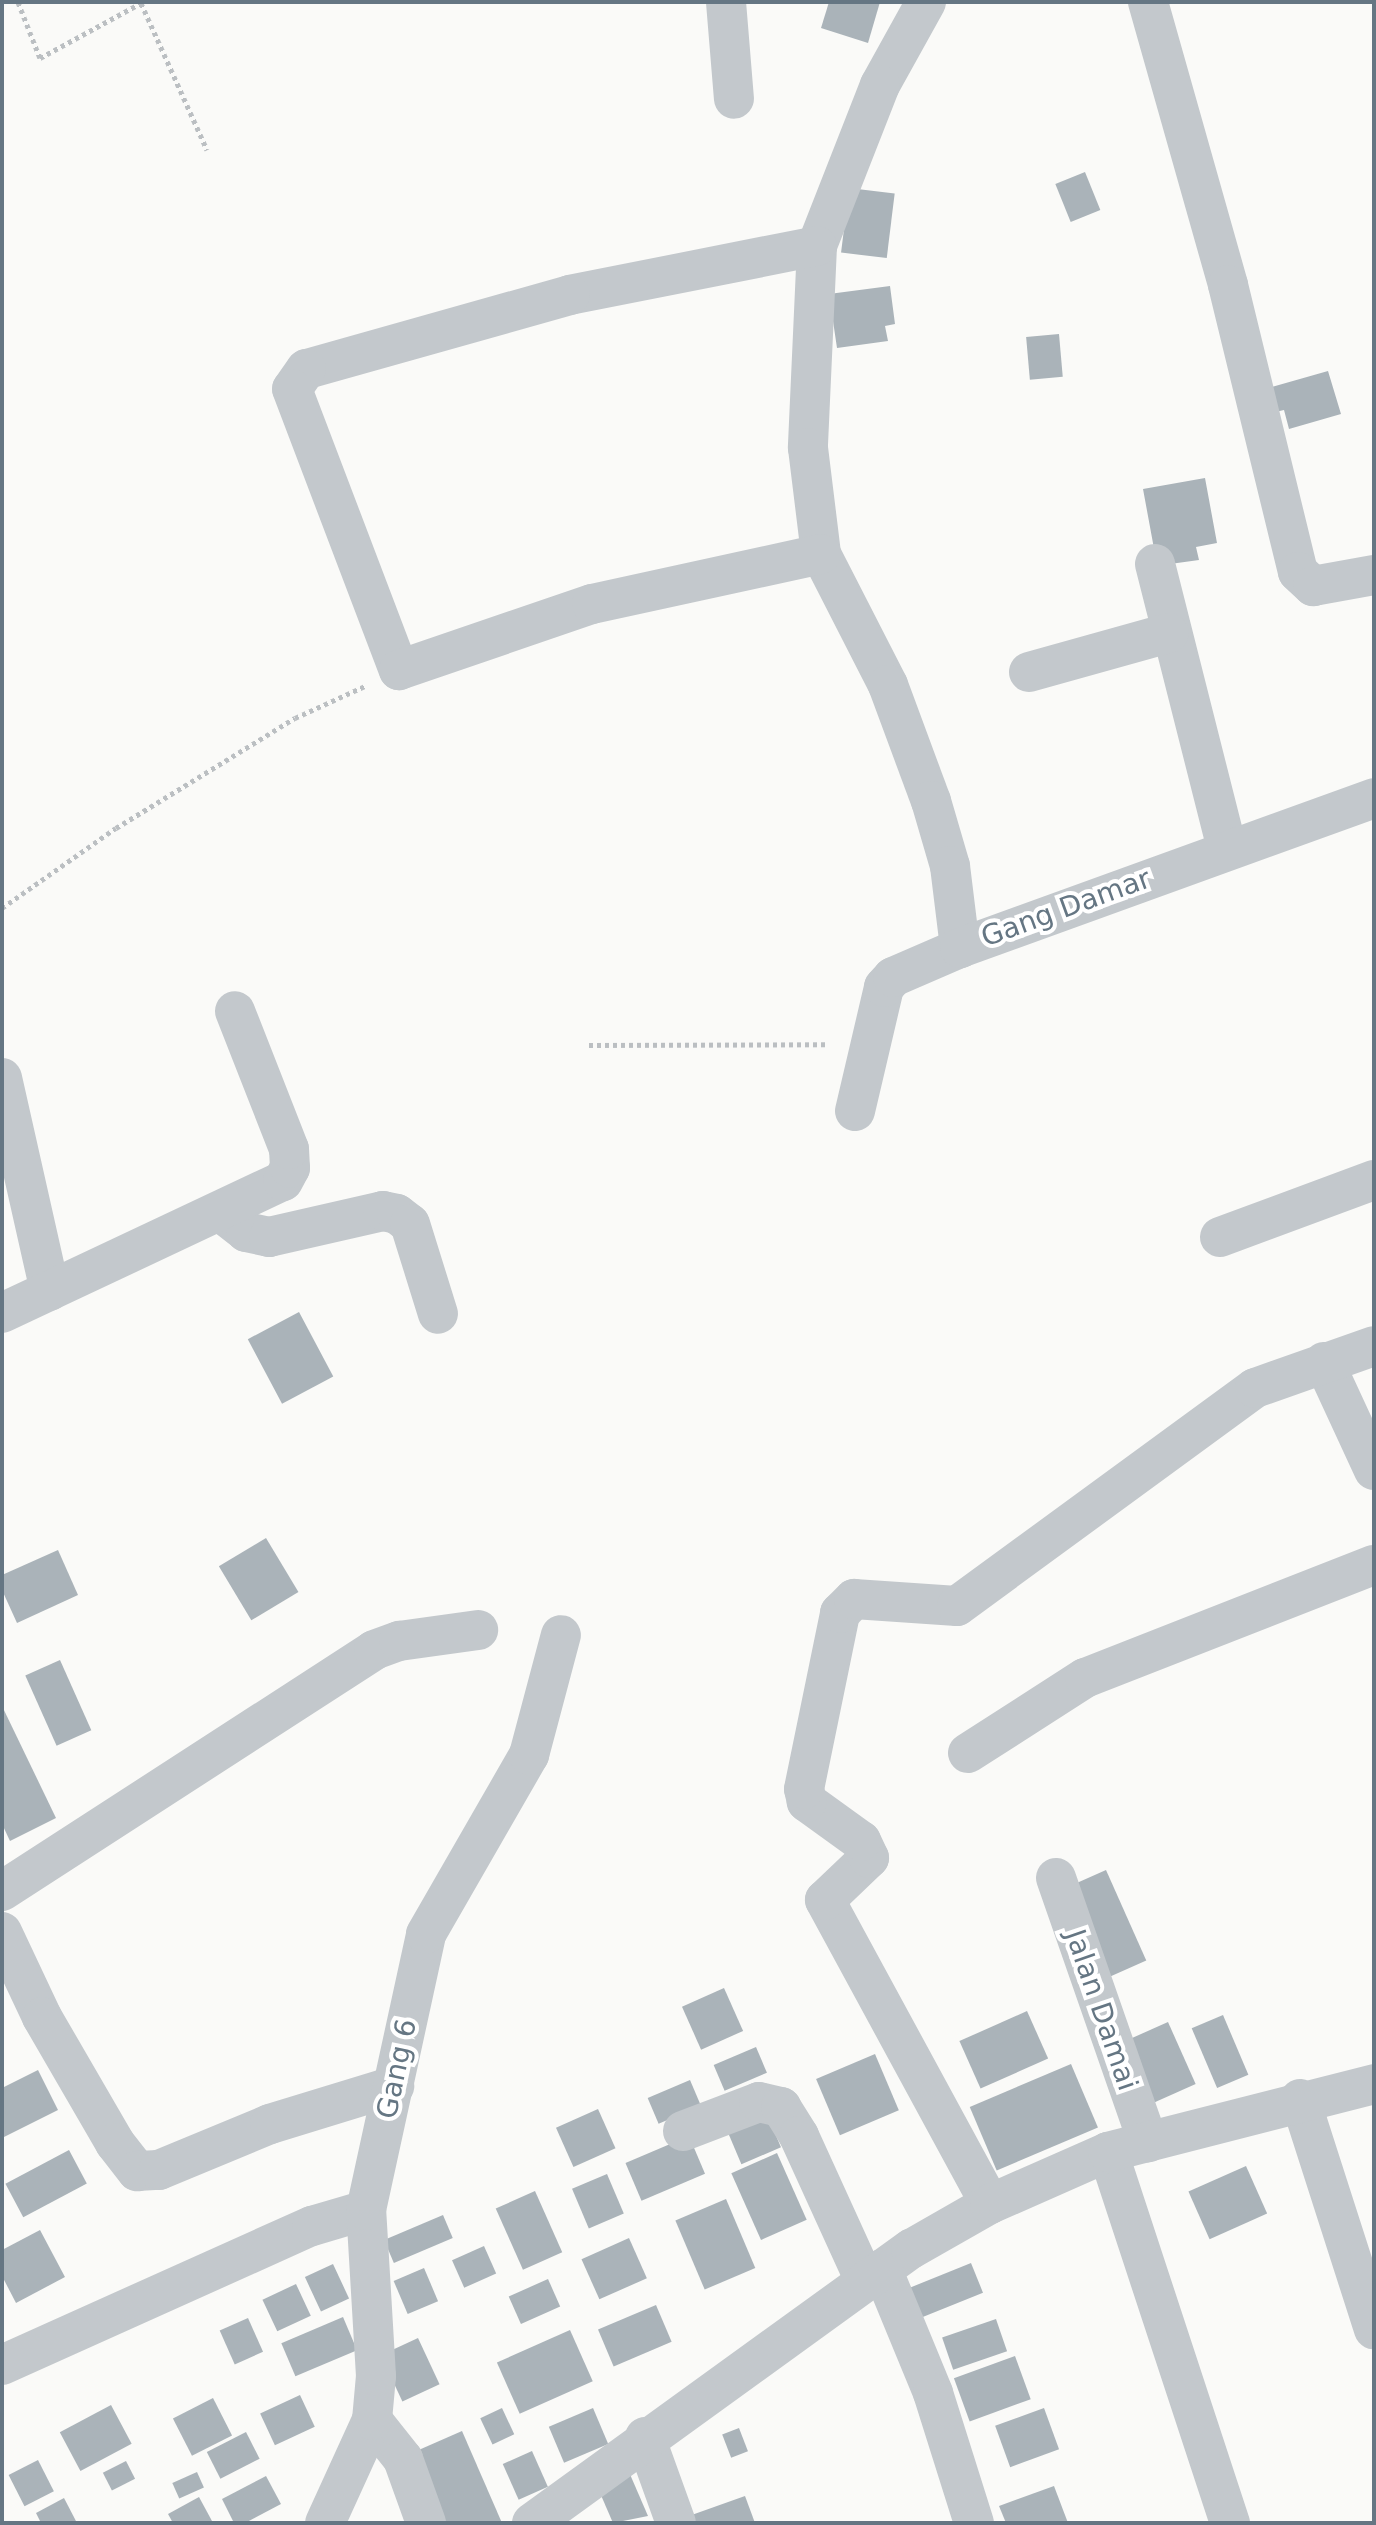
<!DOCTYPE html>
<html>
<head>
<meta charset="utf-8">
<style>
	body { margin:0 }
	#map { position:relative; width:1376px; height:2525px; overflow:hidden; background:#fafaf8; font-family:"DejaVu Sans",sans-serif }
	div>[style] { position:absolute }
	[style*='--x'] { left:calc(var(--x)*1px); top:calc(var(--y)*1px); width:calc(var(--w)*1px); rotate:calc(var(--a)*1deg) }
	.building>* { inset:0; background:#aab3b9; transform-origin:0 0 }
	.path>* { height:5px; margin-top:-2.5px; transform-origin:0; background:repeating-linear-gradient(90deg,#bbbfc2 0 4px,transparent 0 8px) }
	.minor>* { height:40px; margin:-20px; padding:0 20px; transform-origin:20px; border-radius:20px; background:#c3c8cc }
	span { translate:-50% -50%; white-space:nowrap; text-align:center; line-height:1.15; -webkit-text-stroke:8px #fff; paint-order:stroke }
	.street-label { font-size:28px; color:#657683 }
	.frame { position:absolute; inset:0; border:4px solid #657683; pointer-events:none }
</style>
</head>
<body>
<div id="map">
	<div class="building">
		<i style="clip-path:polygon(829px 2px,880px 2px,868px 43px,821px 28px)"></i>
		<i style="left:1085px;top:172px;width:41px;height:32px;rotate:68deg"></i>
		<i style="left:849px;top:188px;width:46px;height:65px;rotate:7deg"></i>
		<i style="clip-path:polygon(890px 286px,895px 324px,885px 326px,888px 341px,837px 348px,829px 294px)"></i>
		<i style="left:1059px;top:334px;width:43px;height:33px;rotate:85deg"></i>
		<i style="clip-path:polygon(1328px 371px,1341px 414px,1289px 429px,1284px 410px,1271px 413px,1265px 389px)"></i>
		<i style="clip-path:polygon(1205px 478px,1217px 543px,1196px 547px,1199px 560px,1170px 564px,1155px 554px,1143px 489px)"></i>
		<i style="left:299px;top:1312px;width:73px;height:58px;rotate:62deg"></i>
		<i style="left:266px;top:1538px;width:63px;height:55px;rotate:59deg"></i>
		<i style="clip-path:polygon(58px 1550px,78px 1595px,17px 1623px,2px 1590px,2px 1575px)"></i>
		<i style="left:60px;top:1660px;width:77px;height:38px;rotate:66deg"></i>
		<i style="clip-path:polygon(2px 1706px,56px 1818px,10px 1841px,2px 1824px)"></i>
		<i style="left:1106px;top:1870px;width:99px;height:40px;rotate:66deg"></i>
		<i style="left:724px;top:1988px;width:47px;height:46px;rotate:66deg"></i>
		<i style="left:1027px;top:2011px;width:52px;height:74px;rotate:66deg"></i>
		<i style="left:1223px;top:2015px;width:65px;height:34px;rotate:67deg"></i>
		<i style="left:1168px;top:2022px;width:68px;height:54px;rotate:66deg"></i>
		<i style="left:756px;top:2047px;width:28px;height:46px;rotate:67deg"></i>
		<i style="left:875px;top:2054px;width:61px;height:64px;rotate:67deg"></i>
		<i style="left:1071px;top:2064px;width:69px;height:110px;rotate:67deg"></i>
		<i style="clip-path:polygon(38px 2070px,58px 2110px,2px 2138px,2px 2088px)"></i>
		<i style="left:690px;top:2080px;width:28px;height:46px;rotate:67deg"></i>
		<i style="left:763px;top:2105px;width:46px;height:43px;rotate:67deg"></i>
		<i style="left:598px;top:2109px;width:43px;height:46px;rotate:66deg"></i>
		<i style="left:689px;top:2136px;width:41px;height:69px;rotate:67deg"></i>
		<i style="left:69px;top:2150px;width:38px;height:72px;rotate:62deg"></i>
		<i style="left:777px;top:2153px;width:73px;height:50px;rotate:66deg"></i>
		<i style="left:1246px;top:2166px;width:52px;height:63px;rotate:66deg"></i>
		<i style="left:607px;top:2174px;width:43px;height:38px;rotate:67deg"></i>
		<i style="left:535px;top:2191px;width:67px;height:43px;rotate:66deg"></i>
		<i style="left:726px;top:2199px;width:75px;height:55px;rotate:67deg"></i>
		<i style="left:443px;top:2215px;width:25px;height:64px;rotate:67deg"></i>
		<i style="clip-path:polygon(40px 2230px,65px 2277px,16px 2303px,2px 2276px,2px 2250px)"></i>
		<i style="left:629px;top:2238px;width:44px;height:52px;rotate:66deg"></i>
		<i style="left:484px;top:2246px;width:30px;height:35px;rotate:66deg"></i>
		<i style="left:971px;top:2263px;width:32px;height:75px;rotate:68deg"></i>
		<i style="left:333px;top:2264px;width:38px;height:31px;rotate:65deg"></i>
		<i style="left:424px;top:2268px;width:36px;height:33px;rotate:67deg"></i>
		<i style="left:548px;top:2279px;width:30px;height:43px;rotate:66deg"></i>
		<i style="left:296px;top:2284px;width:35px;height:37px;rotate:65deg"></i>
		<i style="left:656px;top:2305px;width:40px;height:63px;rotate:67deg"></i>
		<i style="left:343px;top:2317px;width:36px;height:67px;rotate:67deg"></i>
		<i style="left:248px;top:2318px;width:37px;height:31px;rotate:66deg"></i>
		<i style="left:996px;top:2319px;width:34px;height:57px;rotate:71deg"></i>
		<i style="left:570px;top:2330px;width:56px;height:80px;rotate:66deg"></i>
		<i style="left:418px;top:2338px;width:51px;height:41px;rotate:65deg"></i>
		<i style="left:1015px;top:2356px;width:46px;height:65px;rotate:70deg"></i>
		<i style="left:300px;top:2395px;width:35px;height:44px;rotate:65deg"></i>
		<i style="left:213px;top:2398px;width:42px;height:45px;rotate:63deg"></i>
		<i style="left:111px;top:2405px;width:44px;height:58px;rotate:62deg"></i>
		<i style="left:502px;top:2408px;width:29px;height:24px;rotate:65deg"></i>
		<i style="left:593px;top:2408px;width:39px;height:48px;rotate:67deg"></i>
		<i style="left:1044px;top:2408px;width:44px;height:52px;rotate:70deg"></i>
		<i style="left:739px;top:2428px;width:25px;height:18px;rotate:69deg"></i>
		<i style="clip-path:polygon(462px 2431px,502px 2523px,435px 2523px,405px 2456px)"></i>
		<i style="left:246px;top:2432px;width:30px;height:44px;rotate:63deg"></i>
		<i style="left:532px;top:2451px;width:39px;height:32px;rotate:66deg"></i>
		<i style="left:38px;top:2460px;width:35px;height:33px;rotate:63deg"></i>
		<i style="left:126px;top:2461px;width:20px;height:26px;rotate:63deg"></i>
		<i style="left:197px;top:2472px;width:17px;height:27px;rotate:66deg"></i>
		<i style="clip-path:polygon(629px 2472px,648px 2516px,613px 2523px,597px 2486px)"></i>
		<i style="clip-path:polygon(266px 2476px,281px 2504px,245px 2523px,234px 2523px,222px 2499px)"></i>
		<i style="clip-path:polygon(1054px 2486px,1068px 2523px,1006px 2523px,999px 2506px)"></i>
		<i style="clip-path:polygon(745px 2496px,755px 2523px,688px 2523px,686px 2517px)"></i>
		<i style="clip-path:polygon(199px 2497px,212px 2521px,173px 2523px,168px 2514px)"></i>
		<i style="clip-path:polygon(64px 2498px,77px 2523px,41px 2523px,36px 2513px)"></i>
	</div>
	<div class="path">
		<i style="--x:18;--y:2;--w:60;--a:68.6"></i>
		<i style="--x:40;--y:58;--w:115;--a:-28.6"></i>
		<i style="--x:141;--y:3;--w:161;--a:65.8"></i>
		<i style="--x:2;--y:908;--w:139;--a:-35.1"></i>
		<i style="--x:116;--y:828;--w:210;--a:-31.6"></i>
		<i style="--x:295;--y:718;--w:77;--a:-24.6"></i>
		<i style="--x:589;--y:1045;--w:240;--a:-0.2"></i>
	</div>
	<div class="minor">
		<i style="--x:726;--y:2;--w:97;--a:85.3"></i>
		<i style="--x:926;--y:2;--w:95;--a:119"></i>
		<i style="--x:880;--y:85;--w:173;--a:111.4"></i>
		<i style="--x:817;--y:246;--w:202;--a:92.6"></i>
		<i style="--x:808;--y:448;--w:107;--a:83"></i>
		<i style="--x:821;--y:554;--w:147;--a:62.9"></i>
		<i style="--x:888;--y:685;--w:124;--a:69.7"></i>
		<i style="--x:931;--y:801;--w:68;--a:73.7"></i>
		<i style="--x:950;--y:866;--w:83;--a:83"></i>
		<i style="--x:1148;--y:2;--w:294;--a:74.2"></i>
		<i style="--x:1228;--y:285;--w:295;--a:76.3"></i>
		<i style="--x:1298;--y:572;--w:21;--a:43"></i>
		<i style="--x:1313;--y:586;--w:62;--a:-10.2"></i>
		<i style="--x:817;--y:246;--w:252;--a:168.8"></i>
		<i style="--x:570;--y:295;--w:274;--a:164.3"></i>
		<i style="--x:306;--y:369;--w:24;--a:125"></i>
		<i style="--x:292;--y:389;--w:301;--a:69.2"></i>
		<i style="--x:399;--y:670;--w:204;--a:-18.9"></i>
		<i style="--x:592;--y:604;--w:234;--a:-12.3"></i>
		<i style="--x:1155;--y:564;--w:294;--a:75.8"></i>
		<i style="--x:1029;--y:672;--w:145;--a:-15.6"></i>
		<i style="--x:2;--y:1078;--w:218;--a:77.3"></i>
		<i style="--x:855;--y:1111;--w:127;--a:-76.8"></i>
		<i style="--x:884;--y:987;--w:13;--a:-48"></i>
		<i style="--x:893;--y:977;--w:73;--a:-23.4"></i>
		<i style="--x:960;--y:948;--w:440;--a:-19.9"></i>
		<i style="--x:222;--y:1213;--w:31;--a:38"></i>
		<i style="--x:246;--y:1232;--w:24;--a:12"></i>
		<i style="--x:269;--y:1237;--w:117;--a:-12.8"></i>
		<i style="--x:383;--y:1211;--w:14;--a:12"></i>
		<i style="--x:397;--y:1214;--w:16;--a:38"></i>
		<i style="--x:410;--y:1224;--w:94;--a:72.7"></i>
		<i style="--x:1220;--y:1237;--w:164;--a:-20.3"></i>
		<i style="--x:2;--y:1313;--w:310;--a:-25.2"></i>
		<i style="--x:283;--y:1181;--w:15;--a:-62"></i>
		<i style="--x:290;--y:1168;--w:19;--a:-93"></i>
		<i style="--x:289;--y:1149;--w:148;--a:-111.4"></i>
		<i style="--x:1324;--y:1362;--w:119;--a:65.2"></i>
		<i style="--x:968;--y:1753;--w:139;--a:-32.7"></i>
		<i style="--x:1085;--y:1678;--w:310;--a:-21.4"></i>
		<i style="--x:1056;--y:1878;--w:280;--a:70.8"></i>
		<i style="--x:2;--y:1891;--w:443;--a:-32.9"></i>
		<i style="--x:374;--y:1650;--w:27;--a:-20"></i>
		<i style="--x:399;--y:1641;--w:80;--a:-7.9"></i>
		<i style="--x:2;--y:1932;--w:94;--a:64.8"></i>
		<i style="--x:42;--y:2017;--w:146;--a:59.9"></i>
		<i style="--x:115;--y:2143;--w:36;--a:52"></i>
		<i style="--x:137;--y:2171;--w:22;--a:-3"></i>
		<i style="--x:159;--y:2170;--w:120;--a:-22.5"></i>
		<i style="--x:270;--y:2124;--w:130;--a:-17"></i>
		<i style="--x:1300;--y:2099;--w:242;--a:72.2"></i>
		<i style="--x:683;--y:2131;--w:81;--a:-20.9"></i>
		<i style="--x:759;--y:2102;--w:23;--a:13"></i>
		<i style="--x:781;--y:2107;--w:34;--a:58"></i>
		<i style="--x:799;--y:2136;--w:159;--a:65.5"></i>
		<i style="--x:1108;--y:2152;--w:391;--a:71.8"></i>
		<i style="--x:990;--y:2204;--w:346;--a:-118.5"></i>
		<i style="--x:825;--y:1900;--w:61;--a:-43.7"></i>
		<i style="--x:869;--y:1858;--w:19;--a:-115"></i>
		<i style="--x:861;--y:1841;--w:67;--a:-144.2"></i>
		<i style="--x:807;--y:1802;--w:13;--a:-103"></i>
		<i style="--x:804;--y:1789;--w:180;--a:-78.4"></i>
		<i style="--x:840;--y:1613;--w:20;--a:-45"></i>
		<i style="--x:854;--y:1599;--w:103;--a:3.9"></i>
		<i style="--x:957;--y:1606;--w:369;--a:-36.2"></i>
		<i style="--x:1255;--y:1388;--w:126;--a:-19.4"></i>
		<i style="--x:882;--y:2269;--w:134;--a:67.6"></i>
		<i style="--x:933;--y:2393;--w:136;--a:72.5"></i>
		<i style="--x:2;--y:2365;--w:340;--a:-24.2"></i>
		<i style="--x:312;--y:2226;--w:56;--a:-16.5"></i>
		<i style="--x:372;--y:2420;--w:50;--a:51.5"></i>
		<i style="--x:403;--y:2459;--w:68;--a:70.2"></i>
		<i style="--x:645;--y:2437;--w:91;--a:70.2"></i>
		<i style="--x:325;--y:2523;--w:113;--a:-65.5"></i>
		<i style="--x:372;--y:2420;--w:44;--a:-84.8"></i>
		<i style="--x:376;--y:2376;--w:166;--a:-93.4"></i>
		<i style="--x:366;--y:2210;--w:282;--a:-77.7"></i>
		<i style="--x:426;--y:1934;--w:207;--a:-60.1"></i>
		<i style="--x:529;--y:1755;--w:124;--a:-75.1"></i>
		<i style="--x:532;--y:2523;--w:468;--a:-35.9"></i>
		<i style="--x:911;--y:2249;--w:91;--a:-29.7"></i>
		<i style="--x:990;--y:2204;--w:129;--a:-23.8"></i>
		<i style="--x:1108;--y:2152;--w:275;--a:-14.3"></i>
	</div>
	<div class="street-label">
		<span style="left:1066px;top:908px;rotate:-20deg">Gang Damar</span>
		<span style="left:1101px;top:2010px;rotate:71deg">Jalan Damai</span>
		<span style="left:397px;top:2069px;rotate:-78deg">Gang 6</span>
	</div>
	<div class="frame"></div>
</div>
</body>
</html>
